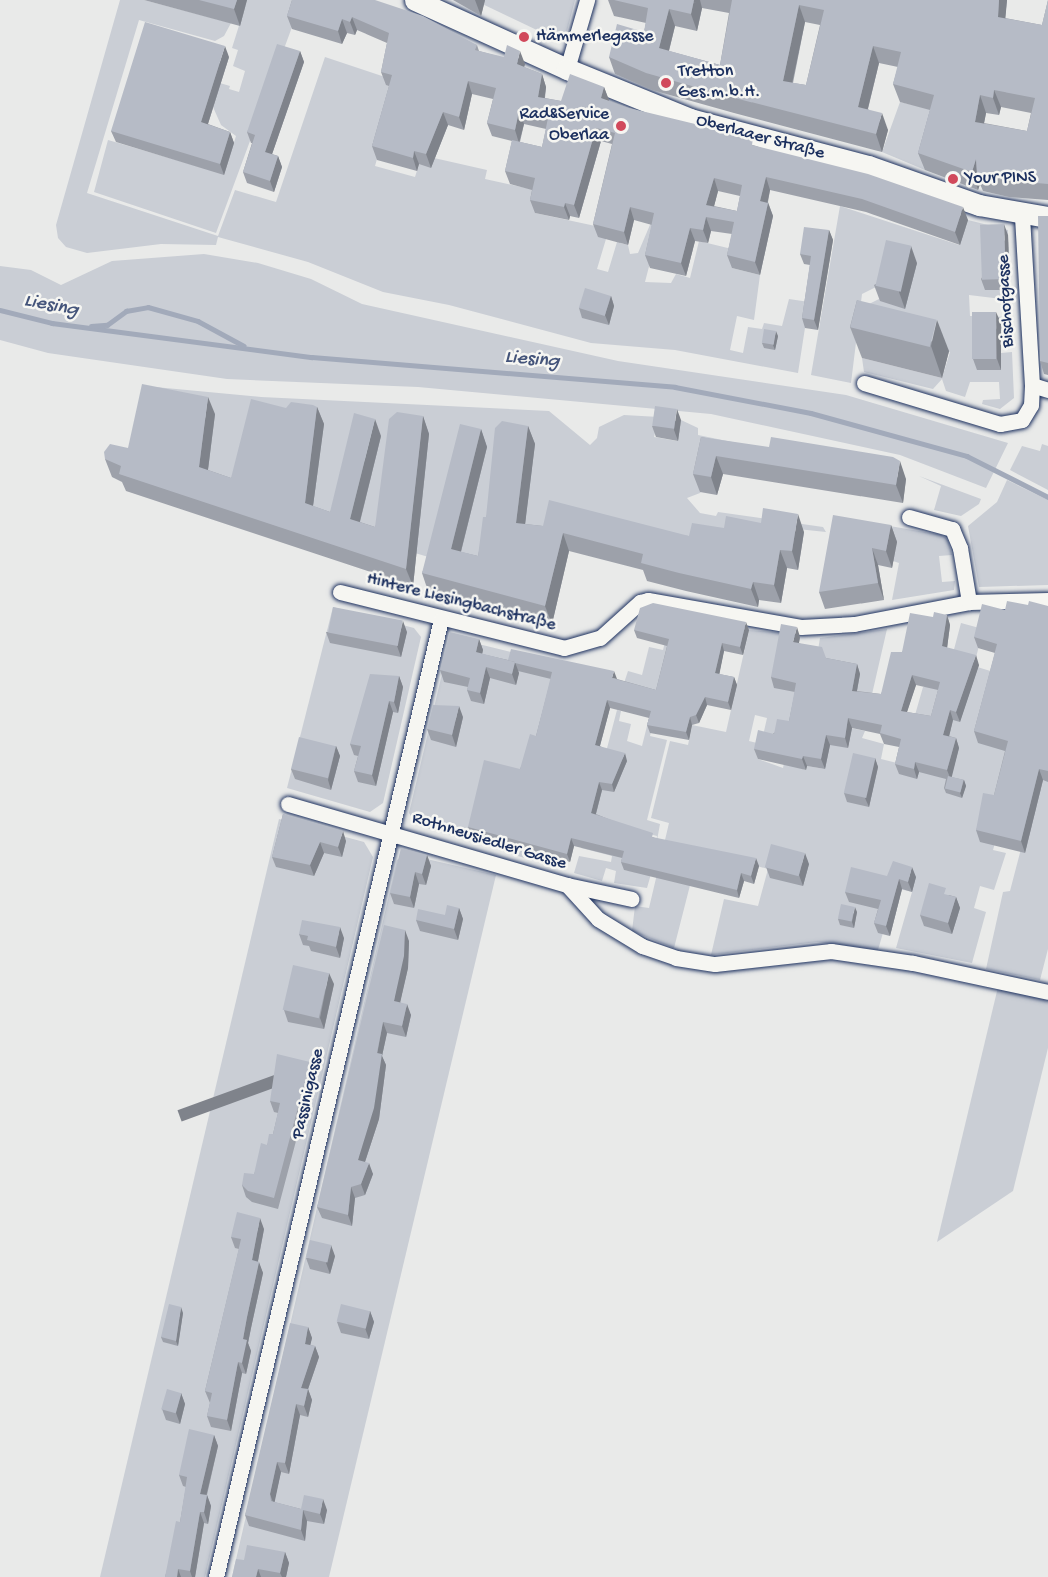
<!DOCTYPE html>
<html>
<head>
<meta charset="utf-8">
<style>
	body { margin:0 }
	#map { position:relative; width:1048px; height:1577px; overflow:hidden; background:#e9eae9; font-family:"Gochi Hand",sans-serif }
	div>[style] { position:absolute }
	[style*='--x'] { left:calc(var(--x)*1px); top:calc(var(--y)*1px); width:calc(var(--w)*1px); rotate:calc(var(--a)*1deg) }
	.green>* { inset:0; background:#caced5 }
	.stream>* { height:4.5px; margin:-2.25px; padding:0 2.25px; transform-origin:2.25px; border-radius:2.25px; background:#a2aaba }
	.roads { filter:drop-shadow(0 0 2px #1b2f5e) drop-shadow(0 0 2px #1b2f5e) }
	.street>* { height:15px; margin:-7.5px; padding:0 7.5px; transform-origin:7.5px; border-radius:7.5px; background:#f6f6f2 }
	.secondary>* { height:21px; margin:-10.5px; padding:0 10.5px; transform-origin:10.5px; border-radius:10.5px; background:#f6f6f2 }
	.wall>* { inset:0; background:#9da1aa }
	.shaded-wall>* { inset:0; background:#7f838b; transform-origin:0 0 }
	.building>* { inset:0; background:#b6bbc6; transform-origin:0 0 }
	.dots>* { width:16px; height:16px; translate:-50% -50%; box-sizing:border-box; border:3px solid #f6f6f2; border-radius:50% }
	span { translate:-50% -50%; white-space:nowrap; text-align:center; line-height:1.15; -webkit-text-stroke:5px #f6f6f2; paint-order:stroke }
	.poi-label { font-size:18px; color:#1b2f5e }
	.left { translate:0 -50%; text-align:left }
	.right { translate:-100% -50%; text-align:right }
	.street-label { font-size:18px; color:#1b2f5e }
	.water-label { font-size:20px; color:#44547a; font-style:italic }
</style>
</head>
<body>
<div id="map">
	<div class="green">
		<i style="clip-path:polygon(120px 0,144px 0,231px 23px,224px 36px,215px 41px,139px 20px,87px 193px,218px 236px,235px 190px,276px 202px,325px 57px,388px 78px,397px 88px,375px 166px,415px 177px,419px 164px,434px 158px,487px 170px,485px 179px,540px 191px,535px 213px,600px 227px,606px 239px,597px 269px,608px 272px,617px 242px,628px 245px,630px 254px,638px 253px,675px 166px,645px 282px,671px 283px,676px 274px,690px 278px,699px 241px,736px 250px,732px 268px,760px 275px,754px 320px,737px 316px,730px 350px,743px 353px,748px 327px,762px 329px,764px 323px,782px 326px,789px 299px,809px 302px,798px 373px,675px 350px,591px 343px,449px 305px,383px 292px,308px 262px,218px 237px,216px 245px,161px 244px,87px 253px,66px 247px,58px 238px,56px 225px)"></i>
		<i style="clip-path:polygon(247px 0,302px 0,216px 233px,94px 192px,108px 140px,224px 174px,236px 136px,221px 125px,213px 107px,141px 60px,230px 86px,229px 89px,239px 92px,245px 71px,233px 66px,238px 50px,232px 48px)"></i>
		<i style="clip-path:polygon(474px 0,575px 0,564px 43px)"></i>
		<i style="clip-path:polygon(938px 20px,925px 170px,882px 152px,900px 102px,918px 106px)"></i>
		<i style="clip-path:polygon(840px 206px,959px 245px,968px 220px,1008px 230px,1008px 235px,984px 236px,1010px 290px,1010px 300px,969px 295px,970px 316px,1011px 317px,1012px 339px,1001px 339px,1000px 323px,1000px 370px,1001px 353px,1012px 352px,1014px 398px,1000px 409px,982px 404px,983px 400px,1000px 399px,999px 382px,970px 382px,965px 397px,946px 391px,942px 379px,933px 389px,864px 372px,862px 358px,942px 378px,950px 352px,868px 332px,869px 304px,881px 298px,876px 287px,862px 294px,851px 383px,811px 375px)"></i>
		<i style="clip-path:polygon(204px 254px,258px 263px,311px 279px,362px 304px,618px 361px,846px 395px,1008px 443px,986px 488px,900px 455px,711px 414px,418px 387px,227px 379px,48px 353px,0 340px,0 266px,31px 270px,61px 285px,112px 261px)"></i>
		<i style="clip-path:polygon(155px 387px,261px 397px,549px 411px,590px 445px,597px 438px,599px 427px,624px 415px,659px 417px,654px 437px,677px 441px,681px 420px,698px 428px,698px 435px,737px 443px,700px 493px,687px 498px,700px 513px,716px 516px,718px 512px,823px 527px,826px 532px,769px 526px,720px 544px,556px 518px,538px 589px,336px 530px,150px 465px)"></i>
		<i style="clip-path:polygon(1042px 444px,1048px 446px,1048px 490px,1010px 470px,1022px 446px,1040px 451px)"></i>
		<i style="clip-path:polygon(919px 476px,981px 499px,979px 504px,961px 516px,934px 510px,941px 486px)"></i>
		<i style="clip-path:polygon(1007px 480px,1048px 500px,1048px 585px,979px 587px,968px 526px,997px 502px)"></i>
		<i style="clip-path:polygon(843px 518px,942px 535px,948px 540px,952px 555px,939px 556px,942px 582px,955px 581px,954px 590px,892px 600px,899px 563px,893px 561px,897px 542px)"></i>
		<i style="clip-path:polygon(333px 607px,414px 628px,421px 637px,383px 803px,370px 812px,287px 788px)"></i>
		<i style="clip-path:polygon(evenodd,961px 623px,983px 629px,974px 666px,997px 673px,993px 746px,1015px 743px,1030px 720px,993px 850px,1006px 853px,994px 890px,980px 886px,974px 908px,986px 912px,972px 963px,896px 948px,912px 892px,896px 888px,878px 950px,817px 942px,711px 955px,724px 899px,758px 906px,768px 869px,699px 850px,674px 948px,632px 931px,635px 906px,649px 908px,669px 823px,651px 818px,670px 741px,688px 745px,692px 725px,726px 732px,749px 630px,785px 633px,774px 687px,817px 656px,820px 638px,887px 629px,870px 703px,852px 708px,850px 672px,851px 728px,865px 731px,862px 738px,884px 744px,881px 759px,901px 764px,923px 687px,944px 687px,961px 623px,755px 715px,767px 718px,762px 740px,825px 769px,807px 766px,806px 770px,784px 763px,783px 768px,758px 759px,761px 744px,749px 741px,755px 715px)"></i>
		<i style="clip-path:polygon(454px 638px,543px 660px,557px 675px,531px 854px,536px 856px,535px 861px,511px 854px,513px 846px,472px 835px,470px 841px,417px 825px,409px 813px,450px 640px)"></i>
		<i style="clip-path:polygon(665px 642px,672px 644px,661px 692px,624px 683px,628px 671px,642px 675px,649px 647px,663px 650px)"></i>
		<i style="clip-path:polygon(617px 710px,621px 711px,619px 721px,631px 724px,627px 741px,642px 746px,649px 718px,654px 719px,650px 736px,667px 740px,647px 820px,660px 824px,653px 862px,657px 836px,634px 830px,624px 870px,651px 874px,647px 888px,614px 883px,616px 871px,606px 868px,602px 881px,574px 873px,579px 856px,611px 862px,612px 856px,581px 848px)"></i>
		<i style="clip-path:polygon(1048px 745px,1048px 949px,1040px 980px,986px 969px,1003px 892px,1010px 891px)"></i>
		<i style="clip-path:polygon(279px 819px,364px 842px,373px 857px,205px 1577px,100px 1577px)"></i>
		<i style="clip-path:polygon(405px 854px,496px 875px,329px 1577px,232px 1577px,397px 860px)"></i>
		<i style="clip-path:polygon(998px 987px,1048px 997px,1048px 1048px,1013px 1191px,937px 1242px)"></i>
	</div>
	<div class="stream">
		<i style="--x:0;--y:310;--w:54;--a:14"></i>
		<i style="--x:52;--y:323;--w:262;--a:7.5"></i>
		<i style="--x:312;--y:357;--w:364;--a:4.7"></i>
		<i style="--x:675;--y:387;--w:138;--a:10.8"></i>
		<i style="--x:811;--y:413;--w:162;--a:15.4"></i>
		<i style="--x:967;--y:456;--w:91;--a:26.8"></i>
		<i style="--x:91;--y:326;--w:16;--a:-4"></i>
		<i style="--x:107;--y:325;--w:24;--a:-36"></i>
		<i style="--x:126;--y:311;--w:22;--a:-10"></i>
		<i style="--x:148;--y:307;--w:52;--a:15.6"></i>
		<i style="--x:198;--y:321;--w:52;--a:28.5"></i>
	</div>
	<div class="roads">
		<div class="street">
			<i style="--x:567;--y:69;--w:72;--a:-73.8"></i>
			<i style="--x:864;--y:383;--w:142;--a:16.8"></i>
			<i style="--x:1000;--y:424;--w:22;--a:-10"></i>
			<i style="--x:1022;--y:420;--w:17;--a:-59"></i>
			<i style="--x:1031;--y:405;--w:20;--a:-87"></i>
			<i style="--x:1032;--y:385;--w:170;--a:-93.4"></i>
			<i style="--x:1032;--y:385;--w:17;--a:17"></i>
			<i style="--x:909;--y:517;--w:45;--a:15.6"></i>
			<i style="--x:952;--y:529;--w:21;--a:67"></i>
			<i style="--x:960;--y:548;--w:55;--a:80.5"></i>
			<i style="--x:340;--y:592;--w:231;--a:14"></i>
			<i style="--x:564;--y:648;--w:37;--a:-16"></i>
			<i style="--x:600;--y:638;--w:54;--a:-42"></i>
			<i style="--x:640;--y:602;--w:8;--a:-14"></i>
			<i style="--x:648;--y:600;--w:155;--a:10"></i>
			<i style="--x:801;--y:627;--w:53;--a:-3.2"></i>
			<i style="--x:854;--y:624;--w:117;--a:-10.8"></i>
			<i style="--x:969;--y:602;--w:79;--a:-1.5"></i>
			<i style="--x:288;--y:804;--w:291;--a:16.2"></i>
			<i style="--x:567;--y:885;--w:46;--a:47.6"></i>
			<i style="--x:598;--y:919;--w:52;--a:31.5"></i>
			<i style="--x:642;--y:946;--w:36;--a:19"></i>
			<i style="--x:676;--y:958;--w:39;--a:9"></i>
			<i style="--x:715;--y:964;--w:117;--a:-6.4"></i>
			<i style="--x:831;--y:951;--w:83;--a:8.3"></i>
			<i style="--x:913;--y:963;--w:138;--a:12.1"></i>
			<i style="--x:567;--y:885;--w:66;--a:12.2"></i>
			<i style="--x:216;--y:1577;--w:984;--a:-76.78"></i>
		</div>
		<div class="secondary">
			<i style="--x:415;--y:0;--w:167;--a:24.4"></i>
			<i style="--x:567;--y:69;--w:133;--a:22.1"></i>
			<i style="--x:690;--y:119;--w:184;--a:14.8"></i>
			<i style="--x:868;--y:166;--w:118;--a:19.4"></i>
			<i style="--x:979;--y:205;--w:70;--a:9.9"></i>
		</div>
	</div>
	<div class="wall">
		<i style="clip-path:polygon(144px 0,247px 0,240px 26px)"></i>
		<i style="clip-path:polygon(evenodd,292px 0,477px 45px,479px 51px,525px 64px,524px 67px,542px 74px,546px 87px,545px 98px,561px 101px,604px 87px,609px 101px,629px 108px,756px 146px,968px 220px,960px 245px,866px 212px,770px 190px,768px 202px,773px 216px,760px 275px,732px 268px,727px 255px,732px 234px,711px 231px,708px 243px,695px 241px,686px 276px,650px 268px,645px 255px,652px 225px,634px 220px,628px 245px,598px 237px,593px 224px,612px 144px,601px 141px,579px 218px,570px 216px,569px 220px,535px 213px,530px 200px,532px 190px,510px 184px,505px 171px,512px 141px,492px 136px,487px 123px,493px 99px,472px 94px,464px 130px,448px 125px,431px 168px,419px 164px,417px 171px,377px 160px,372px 146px,389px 86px,386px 85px,381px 72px,387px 43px,357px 30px,355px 35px,347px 33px,342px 44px,292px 29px,287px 16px,292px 0,524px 124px,546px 129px,542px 147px,520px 142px,524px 124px,292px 0,718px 191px,740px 196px,737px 211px,714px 206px,718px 191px)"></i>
		<i style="clip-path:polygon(453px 0,485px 0,481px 16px)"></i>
		<i style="clip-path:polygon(evenodd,608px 0,1007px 0,1005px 18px,1042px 25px,1048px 0,1048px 200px,1009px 197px,983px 191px,980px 184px,978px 190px,925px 170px,918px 153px,930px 110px,900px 102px,893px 84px,898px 67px,879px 63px,868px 109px,888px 130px,882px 152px,734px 113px,652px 90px,615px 74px,609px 57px,644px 32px,646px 23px,614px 16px,608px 0,702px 8px,729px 13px,720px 65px,669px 51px,675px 26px,697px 31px,702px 8px,608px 0,805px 22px,820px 25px,806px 85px,793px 83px,805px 22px,608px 0,1001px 107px,1031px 113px,1027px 131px,984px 123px,986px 113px,999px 115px,1001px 107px)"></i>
		<i style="clip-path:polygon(300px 51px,304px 62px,272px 154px,278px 156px,282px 167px,274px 192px,247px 183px,243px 172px,252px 143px,251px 143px,247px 132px)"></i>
		<i style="clip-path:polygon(229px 57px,208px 124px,230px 132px,234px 143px,224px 175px,116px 142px,111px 131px)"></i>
		<i style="clip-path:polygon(1048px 216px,1048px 375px,1044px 374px,1040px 361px)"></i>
		<i style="clip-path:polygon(829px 230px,833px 240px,818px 330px,805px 328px,802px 318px,810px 265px,804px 264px,800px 254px)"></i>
		<i style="clip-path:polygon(1008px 235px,1010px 290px,985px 290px,981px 279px)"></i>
		<i style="clip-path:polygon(917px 263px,905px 309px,880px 301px,874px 285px)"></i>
		<i style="clip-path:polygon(611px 296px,614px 306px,609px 325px,582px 318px,579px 308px)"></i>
		<i style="clip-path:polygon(857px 300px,949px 351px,942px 378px,862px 358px,850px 327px)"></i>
		<i style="clip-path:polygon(1001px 323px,1001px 370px,977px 370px,973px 359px)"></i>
		<i style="clip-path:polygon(778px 336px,775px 350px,764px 348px,762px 343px)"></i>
		<i style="clip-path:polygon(317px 407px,324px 424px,313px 506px,330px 512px,381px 436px,360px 522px,375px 527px,423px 416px,429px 434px,413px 586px,126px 491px,122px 482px,112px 477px,105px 459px,128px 448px,215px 414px,208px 470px,231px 478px,286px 408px)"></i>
		<i style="clip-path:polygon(681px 420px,678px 441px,656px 437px,652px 426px)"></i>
		<i style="clip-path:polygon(528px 426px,535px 444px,525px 524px,543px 526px,689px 536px,724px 528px,804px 532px,798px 570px,787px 568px,781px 603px,759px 600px,758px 607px,686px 591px,647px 581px,643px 570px,569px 551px,552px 624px,428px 591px,422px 573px,481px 429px,487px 447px,461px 552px,478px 556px,486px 517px)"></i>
		<i style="clip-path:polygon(701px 437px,906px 479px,903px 503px,723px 474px,717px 495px,700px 492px,693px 474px)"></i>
		<i style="clip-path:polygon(891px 525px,897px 542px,892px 568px,878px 565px,884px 600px,825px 609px,819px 592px)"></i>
		<i style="clip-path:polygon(1048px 606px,1048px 782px,1043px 780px,1025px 853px,980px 842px,976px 830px,994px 795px,1005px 751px,978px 743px,974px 731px,995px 653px,978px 648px,974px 637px,1005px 610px)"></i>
		<i style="clip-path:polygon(evenodd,947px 615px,950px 625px,947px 648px,979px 665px,960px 722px,953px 720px,949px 736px,956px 738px,959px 748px,951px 777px,964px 780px,966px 786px,962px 798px,946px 793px,944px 788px,946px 779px,919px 772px,917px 779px,899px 774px,895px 764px,899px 747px,884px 744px,880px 734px,852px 728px,848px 748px,830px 745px,825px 769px,807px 766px,806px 770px,758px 759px,754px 749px,789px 721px,795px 692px,774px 688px,771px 677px,800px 637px,799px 643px,826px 658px,857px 664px,860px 674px,857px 691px,881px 694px,902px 652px,933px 617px,947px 615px,916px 685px,938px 690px,931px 716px,907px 712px,916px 685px)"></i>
		<i style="clip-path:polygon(634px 630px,749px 630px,743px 655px,724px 651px,719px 674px,734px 677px,737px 685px,731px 710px,707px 705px,699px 723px,692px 725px,689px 740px,650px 733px,647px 725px,649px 718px,610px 708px,600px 746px,627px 761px,614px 792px,602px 790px,596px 814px,655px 838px,759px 866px,754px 884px,744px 881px,739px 898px,624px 870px,621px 862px,622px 858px,574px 846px,570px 862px,471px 835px,468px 827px,520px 769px,536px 736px,551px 679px,518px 671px,519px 673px,516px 685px,490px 678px,484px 704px,471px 701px,467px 690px,468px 687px,444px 682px,440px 670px,479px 639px,483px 650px,482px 654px,508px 660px,617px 679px,656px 690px,667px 646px,637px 638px)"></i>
		<i style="clip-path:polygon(326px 632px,407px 632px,401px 657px,330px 643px)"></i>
		<i style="clip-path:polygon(399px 676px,403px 687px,398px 713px,393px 712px,376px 786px,358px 782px,354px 771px,358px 756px,354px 755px,350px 744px)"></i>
		<i style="clip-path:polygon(463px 717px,456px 747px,431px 740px,427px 729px)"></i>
		<i style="clip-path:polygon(336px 746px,340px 756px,331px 790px,295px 779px,291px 769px)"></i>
		<i style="clip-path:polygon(875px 758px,878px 767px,869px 807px,847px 802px,844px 793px)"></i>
		<i style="clip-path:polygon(283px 814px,346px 841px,342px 857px,324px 853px,314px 876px,276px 867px,272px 857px)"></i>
		<i style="clip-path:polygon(427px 855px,431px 866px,426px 885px,419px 884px,414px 908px,394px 904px,390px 893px)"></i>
		<i style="clip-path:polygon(809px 864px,803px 886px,770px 878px,766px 867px)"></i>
		<i style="clip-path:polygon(887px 876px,916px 877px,912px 892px,902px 889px,890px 936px,878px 933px,874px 923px,878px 909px,849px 902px,845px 892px)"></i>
		<i style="clip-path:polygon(949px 895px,956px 897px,960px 908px,952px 934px,924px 926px,920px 915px)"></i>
		<i style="clip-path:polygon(459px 908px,463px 919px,458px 940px,420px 931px,416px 920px,445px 915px)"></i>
		<i style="clip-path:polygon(857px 912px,854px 928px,840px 925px,838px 919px)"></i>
		<i style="clip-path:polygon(299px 934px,344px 938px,340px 958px,311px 951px,309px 946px,303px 945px)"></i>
		<i style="clip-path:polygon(409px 941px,408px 968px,400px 1002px,411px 1015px,406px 1037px,387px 1033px,382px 1056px,386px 1065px,379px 1119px,365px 1162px,373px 1174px,365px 1195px,355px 1198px,352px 1226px,322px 1218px,317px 1207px)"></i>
		<i style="clip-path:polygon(334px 984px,324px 1029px,288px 1022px,284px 1010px)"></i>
		<i style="clip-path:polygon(314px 1073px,278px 1209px,252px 1202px,246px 1197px,242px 1185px,254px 1174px,267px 1145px,273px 1134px,278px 1113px,274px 1112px,270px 1101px)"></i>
		<i style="clip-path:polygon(264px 1229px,258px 1261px,263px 1273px,251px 1328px,248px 1343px,251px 1351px,246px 1374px,242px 1373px,231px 1431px,211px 1427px,207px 1416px,210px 1403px,205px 1391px,239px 1249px,235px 1248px,231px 1237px)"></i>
		<i style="clip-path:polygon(335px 1256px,330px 1274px,310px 1269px,306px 1258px)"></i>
		<i style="clip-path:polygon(370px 1311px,374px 1322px,369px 1339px,341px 1333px,337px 1322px)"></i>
		<i style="clip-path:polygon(183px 1313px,178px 1346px,163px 1342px,161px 1337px)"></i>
		<i style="clip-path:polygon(308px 1327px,312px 1338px,310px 1345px,315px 1346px,319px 1357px,308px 1389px,312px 1400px,308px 1417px,300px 1415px,289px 1474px,281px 1472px,274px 1502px,301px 1509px,327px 1510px,324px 1524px,307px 1521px,305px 1541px,249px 1526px,245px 1515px)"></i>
		<i style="clip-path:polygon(181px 1393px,185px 1404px,180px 1424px,166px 1420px,162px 1409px)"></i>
		<i style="clip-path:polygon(214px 1435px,218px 1446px,207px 1495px,211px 1506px,208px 1524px,204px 1523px,195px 1577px,165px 1577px,180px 1522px,186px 1487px,183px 1486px,179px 1475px)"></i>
		<i style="clip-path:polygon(285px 1552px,289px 1563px,286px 1577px,232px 1577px,244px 1560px)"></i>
	</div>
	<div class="shaded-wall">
		<i style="clip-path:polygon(237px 0,247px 0,240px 26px,234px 9px)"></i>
		<i style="clip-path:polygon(475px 0,485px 0,481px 16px)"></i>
		<i style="clip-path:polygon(694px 0,700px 0,702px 8px,697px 31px,691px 14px)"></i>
		<i style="clip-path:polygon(999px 0,1007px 0,1004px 34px,998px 17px)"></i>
		<i style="clip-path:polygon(799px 5px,805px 22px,789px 98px,783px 81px)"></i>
		<i style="clip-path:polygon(669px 9px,675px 26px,665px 66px,659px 48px)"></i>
		<i style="clip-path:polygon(352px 17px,357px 30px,355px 35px,350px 22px)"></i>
		<i style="clip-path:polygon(342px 19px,347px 33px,342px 44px,338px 31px)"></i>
		<i style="clip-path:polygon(225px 46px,229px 57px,205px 133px,201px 122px)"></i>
		<i style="clip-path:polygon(873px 46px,879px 63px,864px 124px,858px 107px)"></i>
		<i style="clip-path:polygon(300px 51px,304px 62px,269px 163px,265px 152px)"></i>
		<i style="clip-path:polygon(520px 51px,525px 64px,521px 78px,517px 64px)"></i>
		<i style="clip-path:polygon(542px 74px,546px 87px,543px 110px,538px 97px)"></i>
		<i style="clip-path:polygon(468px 81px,472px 94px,464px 130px,459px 117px)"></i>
		<i style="clip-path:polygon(604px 87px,609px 100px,606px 111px,601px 98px)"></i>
		<i style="clip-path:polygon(994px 90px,1001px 107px,999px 115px,993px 98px)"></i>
		<i style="clip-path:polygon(980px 95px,986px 113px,981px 139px,975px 122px)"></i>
		<i style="clip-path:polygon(519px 111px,524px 124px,519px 143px,515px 130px)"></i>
		<i style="clip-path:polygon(443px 112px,448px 125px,431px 168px,426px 154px)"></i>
		<i style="clip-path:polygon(882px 113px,888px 130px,882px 152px,876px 134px)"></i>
		<i style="clip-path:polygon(596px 128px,601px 141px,579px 218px,574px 205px)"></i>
		<i style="clip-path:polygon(230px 132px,234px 143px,224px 175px,220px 164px)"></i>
		<i style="clip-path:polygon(414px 151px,419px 164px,417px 171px,413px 158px)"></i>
		<i style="clip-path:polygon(278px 156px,282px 167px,274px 192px,270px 181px)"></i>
		<i style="clip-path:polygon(976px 159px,977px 174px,980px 184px,978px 190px,972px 172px)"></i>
		<i style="clip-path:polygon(766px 177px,770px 190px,765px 214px,760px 201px)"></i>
		<i style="clip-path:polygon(714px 178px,718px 191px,711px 218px,706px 205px)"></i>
		<i style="clip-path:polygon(565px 203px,570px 216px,569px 220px,564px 207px)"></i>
		<i style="clip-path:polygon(768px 203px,773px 216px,760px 275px,755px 262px)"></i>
		<i style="clip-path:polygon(630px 207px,634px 220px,628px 245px,624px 232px)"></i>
		<i style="clip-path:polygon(963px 207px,968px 220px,960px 245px,955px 232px)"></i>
		<i style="clip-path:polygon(706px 217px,711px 231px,708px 243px,703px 230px)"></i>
		<i style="clip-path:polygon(1004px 224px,1008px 235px,1010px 290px,1006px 279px)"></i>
		<i style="clip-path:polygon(690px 228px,695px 241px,686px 276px,681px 263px)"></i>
		<i style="clip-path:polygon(829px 230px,833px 240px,818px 330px,814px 320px)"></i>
		<i style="clip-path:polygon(911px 246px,917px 263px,905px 309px,899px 292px)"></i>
		<i style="clip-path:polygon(611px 296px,614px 306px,609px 325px,605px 315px)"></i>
		<i style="clip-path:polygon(996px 312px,1001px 323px,1001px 370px,997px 359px)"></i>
		<i style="clip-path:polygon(937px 320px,949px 351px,942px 378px,931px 346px)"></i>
		<i style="clip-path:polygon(776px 331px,778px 336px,775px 350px,773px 345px)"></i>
		<i style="clip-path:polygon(208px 397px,215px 414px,206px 485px,199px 467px)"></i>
		<i style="clip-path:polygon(317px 407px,324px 424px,311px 521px,305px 503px)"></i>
		<i style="clip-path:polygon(677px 409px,681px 420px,678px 441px,674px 430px)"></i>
		<i style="clip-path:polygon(423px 416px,429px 434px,413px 586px,406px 569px)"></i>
		<i style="clip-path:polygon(375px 419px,381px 436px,356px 537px,350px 519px)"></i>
		<i style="clip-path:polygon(528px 426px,535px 444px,523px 541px,516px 523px)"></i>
		<i style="clip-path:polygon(481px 429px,487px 447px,457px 567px,451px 549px)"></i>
		<i style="clip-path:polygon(716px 456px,723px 474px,717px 495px,711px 477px)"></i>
		<i style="clip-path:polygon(900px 461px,906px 479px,903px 503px,896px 485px)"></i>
		<i style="clip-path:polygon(798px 514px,804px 532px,798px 570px,792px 551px)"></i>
		<i style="clip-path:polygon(891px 525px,897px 542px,892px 568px,886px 551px)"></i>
		<i style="clip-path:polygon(563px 533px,569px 551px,552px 624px,545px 606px)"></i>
		<i style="clip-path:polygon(872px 548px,878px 565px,884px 600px,878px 583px)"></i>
		<i style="clip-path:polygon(780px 550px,787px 568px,781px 603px,774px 585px)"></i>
		<i style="clip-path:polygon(753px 582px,759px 600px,758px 607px,751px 589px)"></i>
		<i style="clip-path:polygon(947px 615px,950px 625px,946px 656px,942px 646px)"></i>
		<i style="clip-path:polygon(403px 621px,407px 632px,401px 657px,397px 646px)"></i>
		<i style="clip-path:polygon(746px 622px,749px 630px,743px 655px,740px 647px)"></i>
		<i style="clip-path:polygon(797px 627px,800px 637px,797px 652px,793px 642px)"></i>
		<i style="clip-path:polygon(479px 639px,483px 650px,480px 663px,476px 652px)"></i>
		<i style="clip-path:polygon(722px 643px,724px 651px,718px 681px,715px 673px)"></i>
		<i style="clip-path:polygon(976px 655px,979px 665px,960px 722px,956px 712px)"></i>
		<i style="clip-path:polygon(515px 662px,519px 673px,516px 685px,512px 674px)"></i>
		<i style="clip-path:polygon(857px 664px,860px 674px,855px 701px,852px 691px)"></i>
		<i style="clip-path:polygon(486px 667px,490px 678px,484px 704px,480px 693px)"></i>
		<i style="clip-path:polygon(614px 671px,617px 679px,612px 678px)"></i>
		<i style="clip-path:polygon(912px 675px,916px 685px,904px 721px,901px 711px)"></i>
		<i style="clip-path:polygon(399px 676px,403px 687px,398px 713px,394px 702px)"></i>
		<i style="clip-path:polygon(734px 677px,737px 685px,731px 710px,728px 702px)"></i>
		<i style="clip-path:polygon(705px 697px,707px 705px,699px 723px,696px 715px)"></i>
		<i style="clip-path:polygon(607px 700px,610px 708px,598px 753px,595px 745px)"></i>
		<i style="clip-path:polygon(389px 701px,393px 712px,376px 786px,372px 775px)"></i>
		<i style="clip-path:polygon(459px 706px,463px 717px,456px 747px,452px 735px)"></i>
		<i style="clip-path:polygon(950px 710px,953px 720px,947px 745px,943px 735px)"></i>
		<i style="clip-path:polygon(690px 717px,692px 725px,689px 740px,686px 732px)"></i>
		<i style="clip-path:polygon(848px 718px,852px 728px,848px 748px,845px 738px)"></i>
		<i style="clip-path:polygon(826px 735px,830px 745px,825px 769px,821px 759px)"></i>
		<i style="clip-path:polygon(956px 738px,959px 748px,951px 780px,947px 770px)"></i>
		<i style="clip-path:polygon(336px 746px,340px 756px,331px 790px,328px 780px)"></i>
		<i style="clip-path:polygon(625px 753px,627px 761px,614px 792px,612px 784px)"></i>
		<i style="clip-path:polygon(803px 756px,807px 766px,806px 770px,802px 759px)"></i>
		<i style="clip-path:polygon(875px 758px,878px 767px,869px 807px,865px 798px)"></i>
		<i style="clip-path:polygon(915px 762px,919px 772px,917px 779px,914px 769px)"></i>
		<i style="clip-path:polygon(1039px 769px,1043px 780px,1025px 853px,1021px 841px)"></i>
		<i style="clip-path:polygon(964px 780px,966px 786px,962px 798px,960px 793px)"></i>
		<i style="clip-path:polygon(599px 782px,602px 790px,594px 821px,591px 813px)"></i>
		<i style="clip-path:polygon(343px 831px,346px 841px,342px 857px,338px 847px)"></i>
		<i style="clip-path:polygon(571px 838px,574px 846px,570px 862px,567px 854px)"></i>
		<i style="clip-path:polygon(320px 842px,324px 853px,314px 876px,310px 865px)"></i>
		<i style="clip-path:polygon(805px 853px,809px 864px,803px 886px,799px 875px)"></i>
		<i style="clip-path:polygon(427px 855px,431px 866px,426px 885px,422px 874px)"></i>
		<i style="clip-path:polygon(756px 858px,759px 866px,754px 884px,751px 876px)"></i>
		<i style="clip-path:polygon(912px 867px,916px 877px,912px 892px,908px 882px)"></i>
		<i style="clip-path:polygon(415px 872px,419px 884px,414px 908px,410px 897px)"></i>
		<i style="clip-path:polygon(741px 873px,744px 881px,739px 898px,737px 890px)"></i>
		<i style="clip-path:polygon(899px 879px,902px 889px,890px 936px,886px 926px)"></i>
		<i style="clip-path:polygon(956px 897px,960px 908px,952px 934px,948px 923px)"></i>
		<i style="clip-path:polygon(855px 907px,857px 912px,854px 928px,852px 922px)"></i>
		<i style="clip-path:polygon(459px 908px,463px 919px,458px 940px,454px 929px)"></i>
		<i style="clip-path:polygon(340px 927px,344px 938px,340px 958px,336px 947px)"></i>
		<i style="clip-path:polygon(405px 930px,409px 941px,408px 968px,398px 1012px,394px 1001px)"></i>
		<i style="clip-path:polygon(329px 973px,334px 984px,324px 1029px,320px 1018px)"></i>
		<i style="clip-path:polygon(407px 1004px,411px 1015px,406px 1037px,402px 1026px)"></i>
		<i style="clip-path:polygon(383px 1022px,387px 1033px,382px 1056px,386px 1065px,379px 1119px,362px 1171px,358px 1160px)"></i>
		<i style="left:310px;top:1062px;width:12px;height:141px;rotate:70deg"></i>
		<i style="clip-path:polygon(369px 1163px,373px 1174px,365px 1195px,361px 1184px)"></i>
		<i style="clip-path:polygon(351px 1187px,355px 1198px,352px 1226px,348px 1215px)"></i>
		<i style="clip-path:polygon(260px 1218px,264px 1229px,256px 1271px,252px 1260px)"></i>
		<i style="clip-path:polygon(331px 1245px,335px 1256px,330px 1274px,326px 1263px)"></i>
		<i style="clip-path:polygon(259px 1262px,263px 1273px,251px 1328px,248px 1343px,251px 1351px,246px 1374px,242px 1363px,243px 1339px,247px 1317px)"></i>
		<i style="clip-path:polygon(181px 1307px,183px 1313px,178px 1346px,176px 1341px)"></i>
		<i style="clip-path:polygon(370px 1311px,374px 1322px,369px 1339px,365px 1328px)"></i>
		<i style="clip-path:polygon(308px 1327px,312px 1338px,308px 1355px,305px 1344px)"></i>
		<i style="clip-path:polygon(315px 1346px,319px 1357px,305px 1398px,301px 1388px)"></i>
		<i style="clip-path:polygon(238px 1362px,242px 1373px,231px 1431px,227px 1420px)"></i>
		<i style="clip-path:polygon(308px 1389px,312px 1400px,308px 1417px,304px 1406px)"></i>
		<i style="clip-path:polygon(181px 1393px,185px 1404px,180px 1424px,176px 1413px)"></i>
		<i style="clip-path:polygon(296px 1404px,300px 1415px,289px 1474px,285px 1463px)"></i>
		<i style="clip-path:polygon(214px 1435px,218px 1446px,204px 1505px,200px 1494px)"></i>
		<i style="clip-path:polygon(277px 1462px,281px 1472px,274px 1505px,270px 1494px)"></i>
		<i style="clip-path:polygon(207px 1495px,211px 1506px,208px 1524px,204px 1512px)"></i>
		<i style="clip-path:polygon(323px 1499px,327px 1510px,324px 1524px,320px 1514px)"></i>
		<i style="clip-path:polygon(303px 1510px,307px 1521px,305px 1541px,301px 1530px)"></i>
		<i style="clip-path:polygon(200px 1512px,204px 1523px,195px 1577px,192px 1577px,190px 1571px)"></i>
		<i style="clip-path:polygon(285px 1552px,289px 1563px,286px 1577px,282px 1577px,280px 1573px)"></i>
		<i style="clip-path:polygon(178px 1569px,181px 1577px,177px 1577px)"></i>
		<i style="clip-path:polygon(258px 1569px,261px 1577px,256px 1577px)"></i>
	</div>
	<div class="building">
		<i style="clip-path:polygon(199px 0,237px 0,234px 9px)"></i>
		<i style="clip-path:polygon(evenodd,292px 0,375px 0,423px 16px,477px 45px,475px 50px,504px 57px,507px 45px,520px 51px,517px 64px,542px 74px,538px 97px,561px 101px,570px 74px,604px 87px,601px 98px,629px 108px,753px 138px,752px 145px,868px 174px,963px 207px,955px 232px,862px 199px,766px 177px,760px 201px,768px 203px,755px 262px,727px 255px,734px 222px,706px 217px,703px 230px,690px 228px,681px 263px,645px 255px,654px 213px,630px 207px,624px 232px,593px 224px,615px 133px,596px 128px,574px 205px,565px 203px,564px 207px,530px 200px,535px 178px,505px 171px,512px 140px,542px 147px,548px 118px,519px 111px,515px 130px,487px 123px,496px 88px,468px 81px,459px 117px,443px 112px,426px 154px,414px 151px,413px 158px,372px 146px,392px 75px,381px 72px,389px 33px,352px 17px,350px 22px,342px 19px,338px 31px,287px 16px,292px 0,714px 178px,742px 185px,737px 211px,706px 205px,714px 178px)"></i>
		<i style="clip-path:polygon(evenodd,614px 0,694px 0,691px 14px,669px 9px,659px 48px,720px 65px,732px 0,999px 0,998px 17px,1042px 25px,1048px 0,1048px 184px,1003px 180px,977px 174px,976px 159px,972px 172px,918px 153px,934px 95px,893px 84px,901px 52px,873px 46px,858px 107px,882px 113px,876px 134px,727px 96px,646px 73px,609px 57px,617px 24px,644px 32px,648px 8px,614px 0,799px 5px,824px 10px,806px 85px,783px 81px,799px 5px,614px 0,994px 90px,1035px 98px,1027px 131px,975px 122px,980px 95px,993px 98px,994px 90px)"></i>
		<i style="clip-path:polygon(145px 22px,225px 46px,201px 122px,230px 132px,220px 164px,111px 131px)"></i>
		<i style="clip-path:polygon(277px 44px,300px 51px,265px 152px,278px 156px,270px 181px,243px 172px,255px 135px,247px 132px)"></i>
		<i style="clip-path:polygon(1038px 216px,1048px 216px,1048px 363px,1040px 361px)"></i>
		<i style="left:1004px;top:224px;width:55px;height:24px;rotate:88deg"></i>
		<i style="clip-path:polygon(804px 227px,829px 230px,814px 320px,802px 318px,811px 256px,800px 254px)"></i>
		<i style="left:886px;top:240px;width:26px;height:47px;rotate:13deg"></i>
		<i style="left:585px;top:288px;width:27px;height:21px;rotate:17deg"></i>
		<i style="left:857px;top:300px;width:82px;height:28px;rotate:14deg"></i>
		<i style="left:972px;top:312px;width:24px;height:47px"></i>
		<i style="left:764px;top:329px;width:12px;height:14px;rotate:9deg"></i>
		<i style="clip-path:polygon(142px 384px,208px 397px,199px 467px,231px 478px,251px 399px,286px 408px,291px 402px,313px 405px,317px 407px,305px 503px,330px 512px,354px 413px,375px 419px,350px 519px,375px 527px,389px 419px,397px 412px,423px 416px,406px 569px,119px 474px,121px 466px,105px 459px,104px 452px,110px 444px,128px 448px)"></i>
		<i style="left:655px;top:406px;width:22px;height:20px;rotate:8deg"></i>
		<i style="clip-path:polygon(502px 421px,528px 426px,516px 523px,543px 526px,549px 500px,689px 536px,692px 523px,724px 528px,726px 516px,761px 523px,763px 508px,798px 514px,792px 551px,780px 550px,774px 585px,753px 582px,751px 589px,679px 573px,641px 563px,643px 554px,563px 533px,545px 606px,422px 573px,460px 424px,481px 429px,451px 549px,478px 556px,483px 517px,486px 517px,495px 428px)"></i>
		<i style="clip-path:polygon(701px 437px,769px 447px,771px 437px,893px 457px,900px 461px,896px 485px,716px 456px,711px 477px,693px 474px)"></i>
		<i style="clip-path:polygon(833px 515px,891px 525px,886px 551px,872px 548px,878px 583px,819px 592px)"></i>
		<i style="clip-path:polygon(1007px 601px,1028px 605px,1029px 601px,1048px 606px,1048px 771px,1039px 769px,1021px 841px,976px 830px,983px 793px,994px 795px,1008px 741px,974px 731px,997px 644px,974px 637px,982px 604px,1005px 610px)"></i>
		<i style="clip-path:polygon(653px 603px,746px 622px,740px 647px,722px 643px,715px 673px,734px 677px,728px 702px,705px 697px,696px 715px,690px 717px,686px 732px,647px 725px,651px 711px,607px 700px,595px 745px,625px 753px,612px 784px,599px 782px,591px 813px,653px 833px,652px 837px,756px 858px,751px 876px,741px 873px,737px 890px,621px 862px,624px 851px,571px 838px,567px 854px,468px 827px,484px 760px,520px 769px,530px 734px,536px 736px,552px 672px,515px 663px,515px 662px,508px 660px,511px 649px,614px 671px,612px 678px,656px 690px,669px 639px,634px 630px,640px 608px)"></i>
		<i style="left:333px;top:607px;width:71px;height:26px;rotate:11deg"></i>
		<i style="clip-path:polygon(evenodd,934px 612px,947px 615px,942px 646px,976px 655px,956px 712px,950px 710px,943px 735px,956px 738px,947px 770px,915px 762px,914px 769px,895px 764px,901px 739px,880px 733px,882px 725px,848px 718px,845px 738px,826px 735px,821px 759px,803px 756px,802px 759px,754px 749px,758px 730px,774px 734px,777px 719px,789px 721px,796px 683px,771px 677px,781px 624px,797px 627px,793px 642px,822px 647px,826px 658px,857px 664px,852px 691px,881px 694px,891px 652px,902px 652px,910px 613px,933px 617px,934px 612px,912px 675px,940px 682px,931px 716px,901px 711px,912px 675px)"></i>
		<i style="clip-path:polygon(450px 632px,479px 639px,476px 652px,515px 662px,512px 674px,486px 667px,480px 693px,467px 690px,470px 678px,440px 670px)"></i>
		<i style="clip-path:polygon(370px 674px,399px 676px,394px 702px,389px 701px,372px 775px,354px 771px,361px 746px,350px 744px)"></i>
		<i style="clip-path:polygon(433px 705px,459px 706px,452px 735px,427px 729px)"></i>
		<i style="left:299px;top:737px;width:38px;height:33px;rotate:14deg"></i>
		<i style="left:853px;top:753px;width:23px;height:41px;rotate:13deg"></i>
		<i style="left:948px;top:776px;width:16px;height:13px;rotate:14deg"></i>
		<i style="clip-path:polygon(283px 814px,343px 831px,338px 847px,320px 842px,310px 865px,272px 857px)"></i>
		<i style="left:771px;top:844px;width:35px;height:24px;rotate:15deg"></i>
		<i style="clip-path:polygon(401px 848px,427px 855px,422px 874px,415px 872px,410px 897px,390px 893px)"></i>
		<i style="clip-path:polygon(893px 861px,912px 867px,908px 882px,899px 879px,886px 926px,874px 923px,881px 900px,845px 892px,851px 867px,887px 876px)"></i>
		<i style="clip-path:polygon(929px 883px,946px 888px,944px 894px,956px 897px,948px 923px,920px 915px)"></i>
		<i style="left:841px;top:904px;width:14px;height:15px;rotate:12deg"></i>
		<i style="clip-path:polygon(447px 905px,459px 908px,454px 929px,416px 920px,418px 909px,445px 915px)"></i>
		<i style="clip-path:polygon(302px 920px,340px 927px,336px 947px,307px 940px,308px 936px,299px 934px)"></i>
		<i style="clip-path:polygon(384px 925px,405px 930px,404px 956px,394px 1001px,407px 1004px,402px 1026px,383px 1022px,377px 1053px,382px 1054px,374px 1108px,358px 1160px,369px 1163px,361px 1184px,351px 1187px,348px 1215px,317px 1207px)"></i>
		<i style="left:293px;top:965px;width:37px;height:46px;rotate:13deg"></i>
		<i style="clip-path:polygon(277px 1054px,310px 1062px,274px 1198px,248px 1191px,242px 1185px,244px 1173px,254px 1174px,261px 1143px,267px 1145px,269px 1134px,273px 1134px,280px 1103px,270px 1101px)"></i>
		<i style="clip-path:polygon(237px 1212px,260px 1218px,252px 1260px,259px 1262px,247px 1317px,243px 1339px,247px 1340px,242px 1363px,238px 1362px,227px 1420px,207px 1416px,212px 1393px,205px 1391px,241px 1239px,231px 1237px)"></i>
		<i style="left:310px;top:1240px;width:22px;height:18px;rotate:13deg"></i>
		<i style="clip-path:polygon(169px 1304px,181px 1307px,176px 1341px,161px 1337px)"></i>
		<i style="left:341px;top:1304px;width:30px;height:18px;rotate:14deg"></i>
		<i style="clip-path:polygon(290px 1323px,308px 1327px,305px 1344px,315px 1346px,301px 1388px,308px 1389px,304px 1406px,296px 1404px,285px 1463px,277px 1462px,270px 1494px,271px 1501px,301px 1509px,304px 1495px,323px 1499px,320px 1514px,303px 1510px,301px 1530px,245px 1515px)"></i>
		<i style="left:167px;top:1389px;width:15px;height:21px;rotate:16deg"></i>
		<i style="clip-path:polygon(189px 1429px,214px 1435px,200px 1494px,207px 1495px,204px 1512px,200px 1512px,190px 1571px,178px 1569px,177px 1577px,165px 1577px,176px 1521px,180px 1522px,187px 1477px,179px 1475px)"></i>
		<i style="clip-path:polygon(247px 1545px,285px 1552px,280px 1573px,258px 1569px,256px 1577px,232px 1577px,236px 1559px,244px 1560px)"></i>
	</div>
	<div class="dots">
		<i style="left:524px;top:37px;background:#d1495b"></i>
		<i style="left:666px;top:83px;background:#d1495b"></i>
		<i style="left:621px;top:126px;background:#d1495b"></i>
		<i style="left:953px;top:179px;background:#d1495b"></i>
	</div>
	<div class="poi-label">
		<span class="left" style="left:536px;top:37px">Hämmerlegasse</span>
		<span class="left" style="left:678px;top:83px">Tretton<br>Ges.m.b.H.</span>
		<span class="right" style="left:609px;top:126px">Rad&amp;Service<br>Oberlaa</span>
		<span class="left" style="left:965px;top:179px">Your PINS</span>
	</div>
	<div class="street-label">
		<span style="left:760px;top:138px;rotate:15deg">Oberlaaer Straße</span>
		<span style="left:1007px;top:301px;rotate:-93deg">Bischofgasse</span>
		<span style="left:461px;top:603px;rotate:14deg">Hintere Liesingbachstraße</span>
		<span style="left:489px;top:842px;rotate:17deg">Rothneusiedler Gasse</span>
		<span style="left:309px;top:1094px;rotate:-77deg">Passinigasse</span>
	</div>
	<div class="water-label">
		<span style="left:51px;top:306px;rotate:11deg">Liesing</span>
		<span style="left:532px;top:360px;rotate:5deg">Liesing</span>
	</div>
</div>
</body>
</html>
